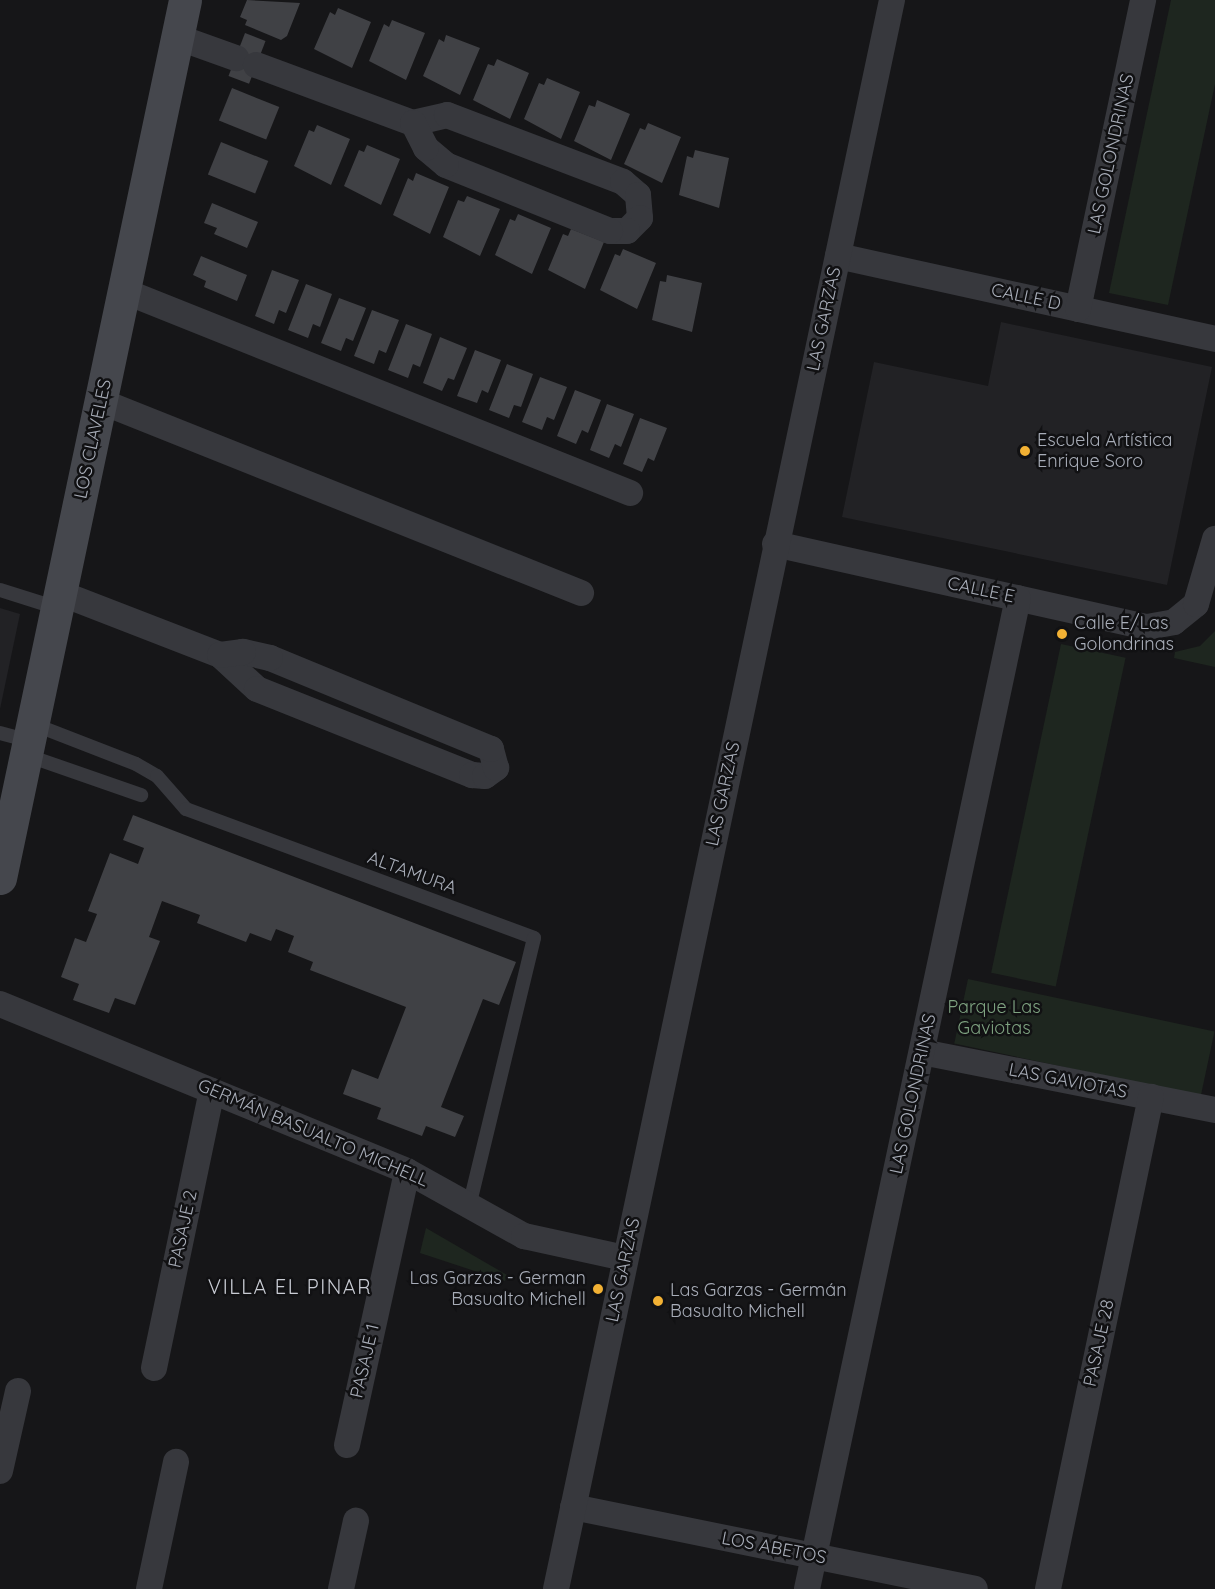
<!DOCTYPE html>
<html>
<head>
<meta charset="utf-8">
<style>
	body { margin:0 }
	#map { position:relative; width:1215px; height:1589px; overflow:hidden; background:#161618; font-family:Quicksand,sans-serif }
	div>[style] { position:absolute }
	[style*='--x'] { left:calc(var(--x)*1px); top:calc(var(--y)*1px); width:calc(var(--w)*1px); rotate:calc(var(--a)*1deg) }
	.built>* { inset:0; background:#222225 }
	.green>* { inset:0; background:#1e261f; transform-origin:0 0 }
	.building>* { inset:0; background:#404145; transform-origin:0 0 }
	.lane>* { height:14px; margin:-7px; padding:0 7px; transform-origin:7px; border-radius:7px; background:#37383d }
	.street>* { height:26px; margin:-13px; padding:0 13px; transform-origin:13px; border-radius:13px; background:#37383d }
	.secondary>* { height:33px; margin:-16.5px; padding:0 16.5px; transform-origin:16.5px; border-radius:16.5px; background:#45474d }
	.dots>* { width:16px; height:16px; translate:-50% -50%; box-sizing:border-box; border:3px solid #111113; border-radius:50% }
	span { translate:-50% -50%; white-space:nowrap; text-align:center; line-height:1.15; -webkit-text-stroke:5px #111113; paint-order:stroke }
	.street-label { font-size:18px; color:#a8adb8 }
	.poi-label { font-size:18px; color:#a8adb8 }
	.left { translate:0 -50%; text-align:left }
	.right { translate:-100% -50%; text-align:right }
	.park-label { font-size:18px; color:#7fa381 }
	.neighbourhood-label { font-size:20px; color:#c9ccd4; letter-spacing:1.5px }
</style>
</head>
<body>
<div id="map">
	<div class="built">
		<i style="clip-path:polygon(1001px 322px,1212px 367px,1167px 585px,842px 517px,874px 362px,988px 386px)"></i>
		<i style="clip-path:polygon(0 608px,20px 614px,0 709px)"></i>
	</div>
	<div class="green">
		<i style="clip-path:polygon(1171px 0,1215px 0,1215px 84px,1168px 305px,1109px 293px)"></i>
		<i style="clip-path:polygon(1215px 631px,1215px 667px,1174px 658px,1175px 652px,1200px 646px)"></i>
		<i style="left:1061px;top:644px;width:66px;height:336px;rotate:12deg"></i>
		<i style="left:968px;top:979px;width:252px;height:66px;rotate:12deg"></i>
		<i style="clip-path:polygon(426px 1228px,507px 1275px,505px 1281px,420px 1253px)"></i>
	</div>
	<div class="building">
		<i style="clip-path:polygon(247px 0,300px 3px,287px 36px,281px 40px,245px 25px,247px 20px,240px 17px)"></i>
		<i style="clip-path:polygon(338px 8px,371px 22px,352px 68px,314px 49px,330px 12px,335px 15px)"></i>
		<i style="clip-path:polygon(392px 20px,425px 33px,406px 80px,369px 61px,384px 24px,389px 27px)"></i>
		<i style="left:245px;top:33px;width:22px;height:46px;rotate:21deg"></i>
		<i style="clip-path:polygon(446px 35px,480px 48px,460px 95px,423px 76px,439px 39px,444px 42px)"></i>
		<i style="clip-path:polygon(497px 59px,529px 73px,510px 119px,473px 100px,488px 64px,494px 66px)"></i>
		<i style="clip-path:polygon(547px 78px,580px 92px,561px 139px,524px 119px,539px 83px,544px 85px)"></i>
		<i style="left:232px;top:88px;width:51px;height:35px;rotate:22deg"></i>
		<i style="clip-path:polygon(597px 100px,630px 114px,611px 160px,574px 141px,589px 105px,595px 107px)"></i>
		<i style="clip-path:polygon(648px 123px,681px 137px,662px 183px,624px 164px,640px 128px,645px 130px)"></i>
		<i style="clip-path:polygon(317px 125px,350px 139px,331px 185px,294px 166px,309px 130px,314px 132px)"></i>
		<i style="left:221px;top:142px;width:51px;height:35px;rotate:22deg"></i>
		<i style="clip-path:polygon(367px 145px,400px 159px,381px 205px,344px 186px,359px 150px,364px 152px)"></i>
		<i style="clip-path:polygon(695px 150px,729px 158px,719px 208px,679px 195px,687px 156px,693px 158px)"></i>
		<i style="clip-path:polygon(416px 173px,449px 187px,430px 234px,393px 215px,408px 178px,413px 181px)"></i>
		<i style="clip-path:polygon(467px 196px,500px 209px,480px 256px,443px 237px,458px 200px,464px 202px)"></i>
		<i style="clip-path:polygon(212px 203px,258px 222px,247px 248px,214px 234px,217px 228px,204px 223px)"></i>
		<i style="clip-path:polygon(518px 214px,551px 228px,532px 274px,495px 255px,510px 219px,515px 221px)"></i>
		<i style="clip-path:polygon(571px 229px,604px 242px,585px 289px,548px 270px,563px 234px,568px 236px)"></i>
		<i style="clip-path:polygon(623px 249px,656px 263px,637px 309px,600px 290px,615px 254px,620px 256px)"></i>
		<i style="clip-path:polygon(201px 256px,247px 275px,237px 301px,204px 287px,206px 281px,193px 275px)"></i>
		<i style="clip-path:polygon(272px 270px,299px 280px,286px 313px,279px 310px,274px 324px,255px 316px)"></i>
		<i style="clip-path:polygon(667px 275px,702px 283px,692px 332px,652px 320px,660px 281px,666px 282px)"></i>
		<i style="clip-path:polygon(306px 284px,332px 294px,320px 327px,313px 324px,308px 338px,288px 330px)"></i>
		<i style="clip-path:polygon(339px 298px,366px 308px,353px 341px,346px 338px,341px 351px,321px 343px)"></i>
		<i style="clip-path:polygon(372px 310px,399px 320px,386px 353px,379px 350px,374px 364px,354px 356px)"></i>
		<i style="clip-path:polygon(406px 324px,432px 334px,420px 367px,413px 364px,408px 378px,388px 370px)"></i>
		<i style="clip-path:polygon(440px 337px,467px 348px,454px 380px,448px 378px,442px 391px,423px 383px)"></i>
		<i style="clip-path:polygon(475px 350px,501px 360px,488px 393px,482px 390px,477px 403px,457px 396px)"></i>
		<i style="clip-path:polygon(507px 364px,533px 374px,521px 407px,514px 405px,509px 418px,489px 410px)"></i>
		<i style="clip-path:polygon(540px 377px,567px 387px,554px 420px,547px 417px,542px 430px,522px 422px)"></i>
		<i style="clip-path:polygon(575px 390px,601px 400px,588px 433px,582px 430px,576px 444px,557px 436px)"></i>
		<i style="clip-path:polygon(607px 404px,634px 414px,621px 447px,615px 444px,609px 458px,590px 450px)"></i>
		<i style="clip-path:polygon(640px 418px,667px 428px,654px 461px,648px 458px,642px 472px,623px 464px)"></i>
		<i style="clip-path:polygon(133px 815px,516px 962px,499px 1005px,483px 999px,441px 1107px,464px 1116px,455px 1137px,426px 1126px,422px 1136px,377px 1119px,381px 1108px,343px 1094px,352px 1069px,378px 1079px,406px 1007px,310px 970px,313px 962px,288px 952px,294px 936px,276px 929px,271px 941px,250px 933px,246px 942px,197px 923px,200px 915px,162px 901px,149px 937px,160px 941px,135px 1005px,115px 998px,109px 1013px,73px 1000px,79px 984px,61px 977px,75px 938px,86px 942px,97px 914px,88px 911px,110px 853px,138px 864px,144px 848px,123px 840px)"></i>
	</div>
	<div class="lane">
		<i style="--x:0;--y:590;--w:60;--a:17.5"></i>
		<i style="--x:33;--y:724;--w:110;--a:21.2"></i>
		<i style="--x:136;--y:764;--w:24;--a:30"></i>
		<i style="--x:157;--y:776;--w:44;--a:48.7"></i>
		<i style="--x:186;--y:809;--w:371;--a:20.3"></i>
		<i style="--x:534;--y:938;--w:276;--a:103.6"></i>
		<i style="--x:0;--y:733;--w:30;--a:15"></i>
		<i style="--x:26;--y:755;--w:122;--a:19.2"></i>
	</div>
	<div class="street">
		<i style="--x:177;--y:37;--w:63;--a:19.6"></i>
		<i style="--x:256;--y:65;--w:167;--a:20.3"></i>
		<i style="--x:413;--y:123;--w:35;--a:-13"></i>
		<i style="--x:447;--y:115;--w:188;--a:20.8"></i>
		<i style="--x:623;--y:182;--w:20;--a:41"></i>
		<i style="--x:638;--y:195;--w:23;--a:85"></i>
		<i style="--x:640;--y:218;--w:18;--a:135"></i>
		<i style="--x:627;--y:231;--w:17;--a:180"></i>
		<i style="--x:610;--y:231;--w:177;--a:-158.1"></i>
		<i style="--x:446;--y:165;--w:26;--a:-140"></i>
		<i style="--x:426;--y:148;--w:28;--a:-117"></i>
		<i style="--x:838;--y:256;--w:386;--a:12.4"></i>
		<i style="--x:124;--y:291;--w:545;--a:21.76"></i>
		<i style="--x:1078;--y:309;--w:316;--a:-78.1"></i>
		<i style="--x:100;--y:401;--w:518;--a:21.76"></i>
		<i style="--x:775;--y:544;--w:381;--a:12.6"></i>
		<i style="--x:1147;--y:627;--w:27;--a:-10"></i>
		<i style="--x:1174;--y:622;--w:28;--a:-39"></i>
		<i style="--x:1196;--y:604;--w:68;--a:-73.7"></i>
		<i style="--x:60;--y:593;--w:172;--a:21.2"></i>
		<i style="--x:220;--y:655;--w:50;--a:42.6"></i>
		<i style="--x:257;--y:689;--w:232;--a:21.8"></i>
		<i style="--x:472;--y:775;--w:13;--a:4"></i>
		<i style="--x:485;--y:776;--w:14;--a:-36"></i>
		<i style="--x:496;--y:768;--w:20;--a:-105"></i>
		<i style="--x:491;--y:749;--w:239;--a:-157.6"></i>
		<i style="--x:270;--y:658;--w:28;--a:-167"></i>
		<i style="--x:243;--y:652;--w:23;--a:173"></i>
		<i style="--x:0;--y:1004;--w:440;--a:22.3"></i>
		<i style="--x:407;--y:1171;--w:134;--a:29.1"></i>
		<i style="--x:524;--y:1236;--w:103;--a:12.3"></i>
		<i style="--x:922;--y:1052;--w:299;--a:11.2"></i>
		<i style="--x:154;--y:1368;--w:283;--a:-78.2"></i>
		<i style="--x:347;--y:1445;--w:280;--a:-77.6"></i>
		<i style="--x:0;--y:1471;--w:82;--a:-77.3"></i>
		<i style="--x:573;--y:1507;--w:410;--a:11.5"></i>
		<i style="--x:149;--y:1589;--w:130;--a:-78"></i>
		<i style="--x:341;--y:1589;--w:70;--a:-77.6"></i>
		<i style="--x:556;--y:1589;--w:1624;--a:-78.06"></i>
		<i style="--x:807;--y:1589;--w:1013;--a:-77.98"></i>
		<i style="--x:1048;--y:1589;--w:503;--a:-78.18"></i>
	</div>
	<div class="secondary">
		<i style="--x:0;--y:878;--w:897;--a:-78.1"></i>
	</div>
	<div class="dots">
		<i style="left:1025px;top:451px;background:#f2b134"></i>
		<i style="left:1062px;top:634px;background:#f2b134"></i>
		<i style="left:598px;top:1289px;background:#f2b134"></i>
		<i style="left:658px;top:1301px;background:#f2b134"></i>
	</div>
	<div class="street-label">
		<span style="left:1111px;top:154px;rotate:-78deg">LAS GOLONDRINAS</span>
		<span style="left:1026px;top:297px;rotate:12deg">CALLE D</span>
		<span style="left:824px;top:319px;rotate:-78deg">LAS GARZAS</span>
		<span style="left:93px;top:439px;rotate:-78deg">LOS CLAVELES</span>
		<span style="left:981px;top:590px;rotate:12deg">CALLE E</span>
		<span style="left:723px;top:794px;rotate:-78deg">LAS GARZAS</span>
		<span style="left:412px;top:873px;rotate:20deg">ALTAMURA</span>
		<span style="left:1068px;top:1081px;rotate:11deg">LAS GAVIOTAS</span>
		<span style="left:913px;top:1094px;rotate:-78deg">LAS GOLONDRINAS</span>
		<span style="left:313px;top:1133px;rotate:23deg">GERMÁN BASUALTO MICHELL</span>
		<span style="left:183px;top:1229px;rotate:-78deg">PASAJE 2</span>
		<span style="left:623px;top:1270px;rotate:-78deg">LAS GARZAS</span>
		<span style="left:1099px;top:1343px;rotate:-78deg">PASAJE 28</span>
		<span style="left:365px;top:1361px;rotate:-77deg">PASAJE 1</span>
		<span style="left:774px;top:1548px;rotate:11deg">LOS ABETOS</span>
	</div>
	<div class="poi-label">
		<span class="left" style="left:1037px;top:451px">Escuela Artística<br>Enrique Soro</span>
		<span class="left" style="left:1074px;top:634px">Calle E/Las<br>Golondrinas</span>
		<span class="right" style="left:586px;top:1289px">Las Garzas - German<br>Basualto Michell</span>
		<span class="left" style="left:670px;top:1301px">Las Garzas - Germán<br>Basualto Michell</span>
	</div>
	<div class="park-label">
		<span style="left:994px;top:1018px">Parque Las<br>Gaviotas</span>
	</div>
	<div class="neighbourhood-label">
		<span style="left:290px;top:1286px">VILLA EL PINAR</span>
	</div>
</div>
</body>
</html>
